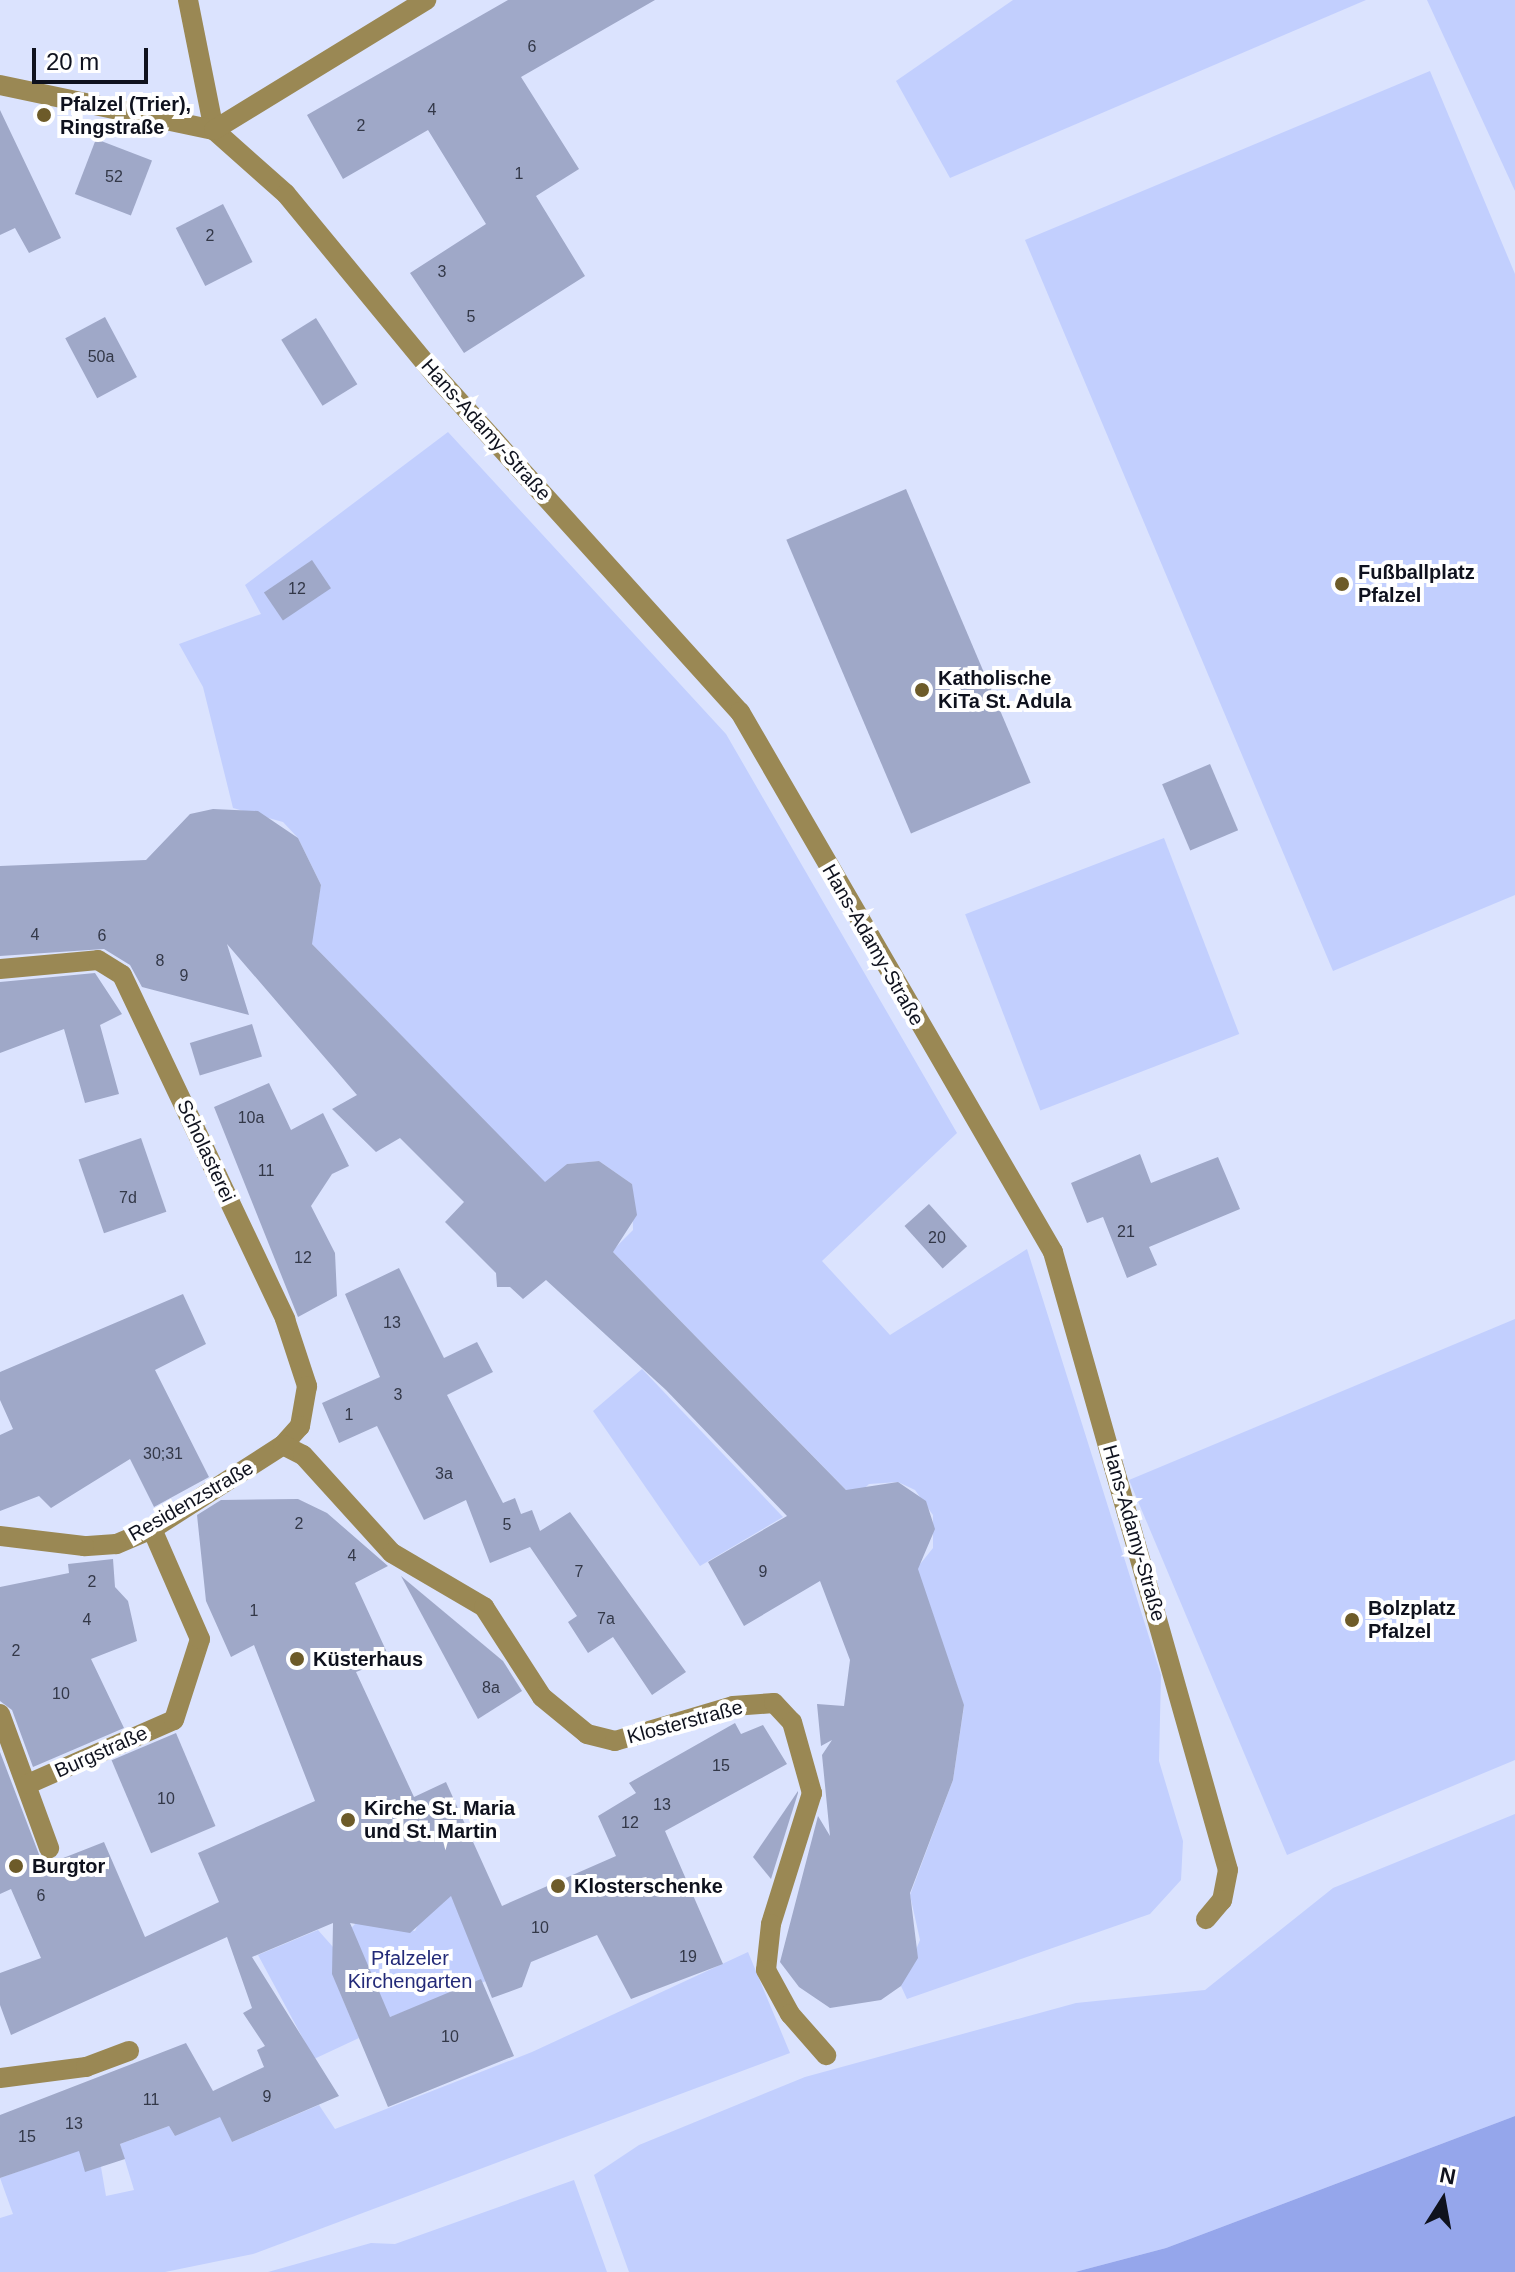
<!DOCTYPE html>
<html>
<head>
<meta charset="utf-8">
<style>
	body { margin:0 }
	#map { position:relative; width:1515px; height:2272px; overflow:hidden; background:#dbe3fe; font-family:Arial,sans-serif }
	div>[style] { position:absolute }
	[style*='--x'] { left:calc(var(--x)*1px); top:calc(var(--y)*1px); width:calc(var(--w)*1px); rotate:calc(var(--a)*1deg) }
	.green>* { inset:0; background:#c2cffe; transform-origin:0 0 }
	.water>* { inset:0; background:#95a6eb }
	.building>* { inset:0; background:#9fa8c8; transform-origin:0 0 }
	.minor>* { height:20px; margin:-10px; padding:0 10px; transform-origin:10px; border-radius:10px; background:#9a8854 }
	.dots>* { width:22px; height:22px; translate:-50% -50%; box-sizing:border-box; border:4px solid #fff; border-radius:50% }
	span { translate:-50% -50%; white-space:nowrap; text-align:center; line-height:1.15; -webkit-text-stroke:8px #fff; paint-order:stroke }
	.number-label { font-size:16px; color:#333848 }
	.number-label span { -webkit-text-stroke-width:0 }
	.poi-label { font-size:20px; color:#0f121e; font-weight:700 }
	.left { translate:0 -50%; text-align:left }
	.street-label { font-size:20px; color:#0f121e }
	.park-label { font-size:20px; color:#232a78 }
	.north { position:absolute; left:1403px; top:2160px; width:80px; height:80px; -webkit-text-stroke:6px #fff; paint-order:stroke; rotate:11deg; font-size:22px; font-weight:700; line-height:32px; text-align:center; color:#0f121e }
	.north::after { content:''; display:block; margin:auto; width:28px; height:36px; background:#0f121e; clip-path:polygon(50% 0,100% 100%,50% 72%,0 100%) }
	.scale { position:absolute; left:32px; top:48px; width:116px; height:36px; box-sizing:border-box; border:4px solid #0f121e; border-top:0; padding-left:10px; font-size:24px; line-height:28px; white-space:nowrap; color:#0f121e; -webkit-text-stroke:6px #fff; paint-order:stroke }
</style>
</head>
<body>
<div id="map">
	<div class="green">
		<i style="clip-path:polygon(1013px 0,1366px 0,950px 178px,896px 81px)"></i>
		<i style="clip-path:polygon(1427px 0,1515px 0,1515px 191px)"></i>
		<i style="clip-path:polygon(1430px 71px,1515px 274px,1515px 895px,1333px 971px,1025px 240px)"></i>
		<i style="clip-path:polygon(448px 432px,726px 734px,957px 1133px,822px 1261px,890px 1335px,1027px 1249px,1161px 1675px,1159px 1761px,1183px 1841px,1181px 1880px,1150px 1914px,907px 1999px,901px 1986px,920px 1940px,910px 1895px,953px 1780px,964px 1706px,917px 1568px,933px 1548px,933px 1515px,915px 1490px,898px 1482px,869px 1484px,854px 1498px,612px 1251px,633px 1230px,632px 1184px,599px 1161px,567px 1164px,547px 1185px,311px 943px,321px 885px,298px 838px,283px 822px,233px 808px,203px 687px,179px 644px,261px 614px,245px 585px)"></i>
		<i style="left:1164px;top:838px;width:210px;height:213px;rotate:69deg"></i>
		<i style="clip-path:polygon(1515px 1319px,1515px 1760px,1287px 1855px,1129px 1480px)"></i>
		<i style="clip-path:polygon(642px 1369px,783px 1517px,700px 1566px,593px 1411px)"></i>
		<i style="clip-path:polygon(1515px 1814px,1515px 2116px,1166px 2248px,1075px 2272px,629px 2272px,594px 2175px,639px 2145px,805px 2077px,1076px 2003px,1205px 1990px,1333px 1888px)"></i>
		<i style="clip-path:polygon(443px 1875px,486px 1981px,390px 2017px,339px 1990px,359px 2038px,314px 2059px,258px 1955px,318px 1930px,333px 1947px,357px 1922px,415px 1931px)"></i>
		<i style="clip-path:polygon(748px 1952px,790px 2053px,253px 2254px,165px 2272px,0 2272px,0 2218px,13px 2214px,0 2178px,79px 2150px,101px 2167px,106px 2196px,134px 2190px,120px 2144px,169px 2126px,175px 2136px,217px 2108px,232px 2142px,319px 2105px,335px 2129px,532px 2052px)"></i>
		<i style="clip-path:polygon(574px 2180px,607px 2272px,268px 2272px,371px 2243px,395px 2244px)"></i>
	</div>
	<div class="water">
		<i style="clip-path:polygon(1515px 2116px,1515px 2272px,1075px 2272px,1166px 2248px)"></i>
	</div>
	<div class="building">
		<i style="clip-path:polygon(508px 0,655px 0,521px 77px,579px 169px,536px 196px,585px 276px,464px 353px,410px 273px,486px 224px,428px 130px,343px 179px,307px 115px)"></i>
		<i style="clip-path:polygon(0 110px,61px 238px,29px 253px,15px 228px,0 235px)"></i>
		<i style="left:96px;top:139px;width:60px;height:59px;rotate:21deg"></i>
		<i style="left:223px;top:204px;width:65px;height:53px;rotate:63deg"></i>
		<i style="left:105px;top:317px;width:68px;height:45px;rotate:62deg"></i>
		<i style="left:316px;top:318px;width:78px;height:41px;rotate:58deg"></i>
		<i style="left:906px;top:489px;width:319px;height:130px;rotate:67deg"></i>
		<i style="left:312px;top:560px;width:34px;height:58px;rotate:56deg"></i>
		<i style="left:1210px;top:764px;width:72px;height:52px;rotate:67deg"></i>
		<i style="clip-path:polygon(213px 809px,258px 811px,298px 838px,321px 885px,312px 944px,545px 1182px,567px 1164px,599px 1161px,632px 1184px,637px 1215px,613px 1252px,846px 1490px,898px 1482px,926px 1501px,935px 1529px,918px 1569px,964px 1705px,953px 1780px,910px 1893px,918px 1958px,901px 1986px,881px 2000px,830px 2008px,799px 1987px,780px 1962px,818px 1816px,830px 1836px,822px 1755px,832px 1740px,821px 1746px,817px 1704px,844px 1706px,850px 1660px,820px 1581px,744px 1626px,708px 1562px,787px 1516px,666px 1390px,546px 1280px,523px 1299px,510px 1287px,497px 1287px,496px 1273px,445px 1222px,464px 1202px,400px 1138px,376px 1152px,332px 1109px,357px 1095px,227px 944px,249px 1015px,142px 987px,130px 965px,104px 949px,0 956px,0 866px,146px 860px,190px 814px)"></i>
		<i style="clip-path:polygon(95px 973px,122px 1014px,100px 1025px,119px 1094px,85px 1103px,64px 1029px,0 1053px,0 982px)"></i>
		<i style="left:252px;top:1024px;width:34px;height:65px;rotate:73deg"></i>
		<i style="clip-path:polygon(269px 1083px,291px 1130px,323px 1113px,349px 1166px,332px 1174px,311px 1206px,335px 1253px,337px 1296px,298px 1317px,214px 1107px)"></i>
		<i style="left:141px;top:1138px;width:78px;height:66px;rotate:71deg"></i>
		<i style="clip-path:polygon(1140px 1154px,1151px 1183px,1218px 1157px,1240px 1209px,1149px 1247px,1157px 1265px,1127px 1278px,1103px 1217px,1087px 1223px,1071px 1183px)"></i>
		<i style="left:929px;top:1204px;width:57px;height:33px;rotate:48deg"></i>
		<i style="clip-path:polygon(399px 1268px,444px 1358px,477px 1342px,493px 1372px,447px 1395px,503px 1503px,515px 1498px,521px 1514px,532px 1510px,540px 1531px,570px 1512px,686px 1672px,652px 1695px,613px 1637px,588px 1653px,568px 1622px,577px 1616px,530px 1547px,490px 1563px,466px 1500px,424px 1520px,377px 1426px,339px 1443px,322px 1403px,380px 1377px,345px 1294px)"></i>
		<i style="clip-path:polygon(183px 1294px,206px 1344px,155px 1370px,209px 1477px,154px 1507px,130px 1459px,51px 1508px,39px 1496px,0 1511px,0 1435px,13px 1429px,0 1400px,0 1372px)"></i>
		<i style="clip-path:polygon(298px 1499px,327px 1513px,388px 1566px,355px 1583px,390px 1659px,356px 1672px,414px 1797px,446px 1782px,502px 1906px,616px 1856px,598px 1816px,636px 1793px,629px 1783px,735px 1723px,741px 1734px,763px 1725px,787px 1764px,665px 1831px,723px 1964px,631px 1999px,597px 1935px,531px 1962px,522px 1987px,492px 1998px,451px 1896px,410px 1933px,350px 1923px,390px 2017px,481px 1979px,514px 2056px,388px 2107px,332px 1974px,333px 1923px,252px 1957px,339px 2096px,232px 2142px,220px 2117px,175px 2136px,169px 2126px,120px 2144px,125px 2159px,85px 2172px,79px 2151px,0 2178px,0 2115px,186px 2043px,213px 2091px,264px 2067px,257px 2050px,265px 2046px,243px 2013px,252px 2008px,227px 1937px,11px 2035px,0 2005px,0 1973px,41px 1958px,11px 1889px,0 1894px,0 1752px,40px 1857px,48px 1864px,104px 1842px,145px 1937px,219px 1902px,198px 1853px,315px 1801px,254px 1645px,231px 1657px,206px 1601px,197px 1515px,221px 1500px)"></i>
		<i style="clip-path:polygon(113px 1559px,115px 1587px,128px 1601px,137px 1641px,91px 1659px,124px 1728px,33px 1767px,12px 1710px,0 1701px,0 1587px,69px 1573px,68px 1564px)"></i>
		<i style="clip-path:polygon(401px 1576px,503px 1661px,522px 1691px,478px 1719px)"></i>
		<i style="left:176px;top:1733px;width:101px;height:70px;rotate:67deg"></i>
		<i style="clip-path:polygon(798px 1791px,798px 1793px,771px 1879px,753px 1857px)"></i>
	</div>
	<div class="minor">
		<i style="--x:188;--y:0;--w:133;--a:78.7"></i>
		<i style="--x:0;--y:85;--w:219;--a:11.9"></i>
		<i style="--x:214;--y:130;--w:96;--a:41.6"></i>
		<i style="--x:286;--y:194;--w:237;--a:50.5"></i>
		<i style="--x:437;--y:377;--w:452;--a:47.9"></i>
		<i style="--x:740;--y:712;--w:624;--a:59.9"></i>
		<i style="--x:1053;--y:1252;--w:642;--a:74.19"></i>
		<i style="--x:1228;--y:1870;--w:31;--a:101"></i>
		<i style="--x:1222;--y:1900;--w:25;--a:130"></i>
		<i style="--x:214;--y:130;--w:249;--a:-31.5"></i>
		<i style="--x:0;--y:969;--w:98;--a:-5.2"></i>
		<i style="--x:98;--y:960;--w:28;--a:32"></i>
		<i style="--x:122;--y:975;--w:381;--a:64.6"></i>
		<i style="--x:285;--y:1319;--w:71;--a:71.8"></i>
		<i style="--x:307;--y:1386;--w:41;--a:99.9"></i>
		<i style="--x:300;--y:1426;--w:25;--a:132"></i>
		<i style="--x:283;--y:1445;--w:156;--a:147.3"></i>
		<i style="--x:152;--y:1529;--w:39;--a:157"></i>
		<i style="--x:116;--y:1544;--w:32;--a:176"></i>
		<i style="--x:84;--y:1546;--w:85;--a:-173.2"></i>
		<i style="--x:283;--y:1445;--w:22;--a:27"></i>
		<i style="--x:303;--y:1455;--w:132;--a:47.8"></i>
		<i style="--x:392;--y:1553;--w:107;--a:30.4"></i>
		<i style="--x:484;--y:1607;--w:107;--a:57.2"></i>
		<i style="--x:542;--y:1697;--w:58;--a:39.4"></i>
		<i style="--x:587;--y:1734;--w:29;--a:14"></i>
		<i style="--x:615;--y:1741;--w:123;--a:-16.5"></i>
		<i style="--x:733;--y:1706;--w:41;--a:-4.2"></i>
		<i style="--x:774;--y:1703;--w:26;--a:47"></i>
		<i style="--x:792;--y:1722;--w:74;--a:74.3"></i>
		<i style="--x:812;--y:1793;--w:137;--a:107.4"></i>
		<i style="--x:771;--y:1924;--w:46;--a:96.2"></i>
		<i style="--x:766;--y:1970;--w:50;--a:61.4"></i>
		<i style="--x:790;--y:2014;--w:55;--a:48.7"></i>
		<i style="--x:0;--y:1714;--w:143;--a:69.9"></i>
		<i style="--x:28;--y:1784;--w:159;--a:-23.7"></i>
		<i style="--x:174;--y:1720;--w:85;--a:-72.2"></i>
		<i style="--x:200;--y:1639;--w:120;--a:-113.6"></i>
		<i style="--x:0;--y:2078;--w:87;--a:-7.3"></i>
		<i style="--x:86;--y:2067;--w:46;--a:-20.4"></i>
	</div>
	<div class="dots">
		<i style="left:44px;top:115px;background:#6d5b29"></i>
		<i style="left:1342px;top:584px;background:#6d5b29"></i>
		<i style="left:922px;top:690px;background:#6d5b29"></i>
		<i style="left:1352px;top:1620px;background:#6d5b29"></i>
		<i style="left:297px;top:1659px;background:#6d5b29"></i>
		<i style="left:348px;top:1820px;background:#6d5b29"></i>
		<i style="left:16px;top:1866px;background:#6d5b29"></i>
		<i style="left:558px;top:1886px;background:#6d5b29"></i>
	</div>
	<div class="number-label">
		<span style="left:532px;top:47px">6</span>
		<span style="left:432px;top:110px">4</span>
		<span style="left:361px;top:126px">2</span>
		<span style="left:519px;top:174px">1</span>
		<span style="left:114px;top:177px">52</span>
		<span style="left:210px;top:236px">2</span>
		<span style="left:442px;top:272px">3</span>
		<span style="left:471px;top:317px">5</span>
		<span style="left:101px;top:357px">50a</span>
		<span style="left:297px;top:589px">12</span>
		<span style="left:35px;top:935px">4</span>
		<span style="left:102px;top:936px">6</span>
		<span style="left:160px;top:961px">8</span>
		<span style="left:184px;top:976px">9</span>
		<span style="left:251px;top:1118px">10a</span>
		<span style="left:266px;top:1171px">11</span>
		<span style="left:128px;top:1198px">7d</span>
		<span style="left:1126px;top:1232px">21</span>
		<span style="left:937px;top:1238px">20</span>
		<span style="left:303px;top:1258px">12</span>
		<span style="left:392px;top:1323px">13</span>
		<span style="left:398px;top:1395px">3</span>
		<span style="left:349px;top:1415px">1</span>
		<span style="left:163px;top:1454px">30;31</span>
		<span style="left:444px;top:1474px">3a</span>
		<span style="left:299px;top:1524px">2</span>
		<span style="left:507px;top:1525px">5</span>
		<span style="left:352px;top:1556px">4</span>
		<span style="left:579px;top:1572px">7</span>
		<span style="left:763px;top:1572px">9</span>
		<span style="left:92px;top:1582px">2</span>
		<span style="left:254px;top:1611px">1</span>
		<span style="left:606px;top:1619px">7a</span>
		<span style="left:87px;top:1620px">4</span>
		<span style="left:16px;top:1651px">2</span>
		<span style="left:491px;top:1688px">8a</span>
		<span style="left:61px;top:1694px">10</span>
		<span style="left:721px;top:1766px">15</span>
		<span style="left:166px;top:1799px">10</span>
		<span style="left:662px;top:1805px">13</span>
		<span style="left:630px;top:1823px">12</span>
		<span style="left:41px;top:1896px">6</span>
		<span style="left:540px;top:1928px">10</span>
		<span style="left:688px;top:1957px">19</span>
		<span style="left:450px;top:2037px">10</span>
		<span style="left:267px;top:2097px">9</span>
		<span style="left:151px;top:2100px">11</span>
		<span style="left:74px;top:2124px">13</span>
		<span style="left:27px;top:2137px">15</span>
	</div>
	<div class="poi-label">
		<span class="left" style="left:60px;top:116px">Pfalzel (Trier),<br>Ringstraße</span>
		<span class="left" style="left:1358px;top:584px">Fußballplatz<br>Pfalzel</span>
		<span class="left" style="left:938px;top:690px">Katholische<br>KiTa St. Adula</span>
		<span class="left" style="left:1368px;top:1620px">Bolzplatz<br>Pfalzel</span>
		<span class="left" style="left:313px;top:1659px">Küsterhaus</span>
		<span class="left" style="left:364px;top:1820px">Kirche St. Maria<br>und St. Martin</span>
		<span class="left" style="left:32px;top:1866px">Burgtor</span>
		<span class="left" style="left:574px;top:1886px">Klosterschenke</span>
	</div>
	<div class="street-label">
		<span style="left:486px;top:430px;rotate:48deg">Hans-Adamy-Straße</span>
		<span style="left:873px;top:945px;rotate:60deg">Hans-Adamy-Straße</span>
		<span style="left:206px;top:1151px;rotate:65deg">Scholasterei</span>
		<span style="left:191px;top:1501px;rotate:-30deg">Residenzstraße</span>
		<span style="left:1134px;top:1533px;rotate:74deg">Hans-Adamy-Straße</span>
		<span style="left:685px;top:1722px;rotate:-15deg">Klosterstraße</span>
		<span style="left:101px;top:1752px;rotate:-24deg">Burgstraße</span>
	</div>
	<div class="park-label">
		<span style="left:410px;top:1970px">Pfalzeler<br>Kirchengarten</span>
	</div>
	<div class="north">N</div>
	<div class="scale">20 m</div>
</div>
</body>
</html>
